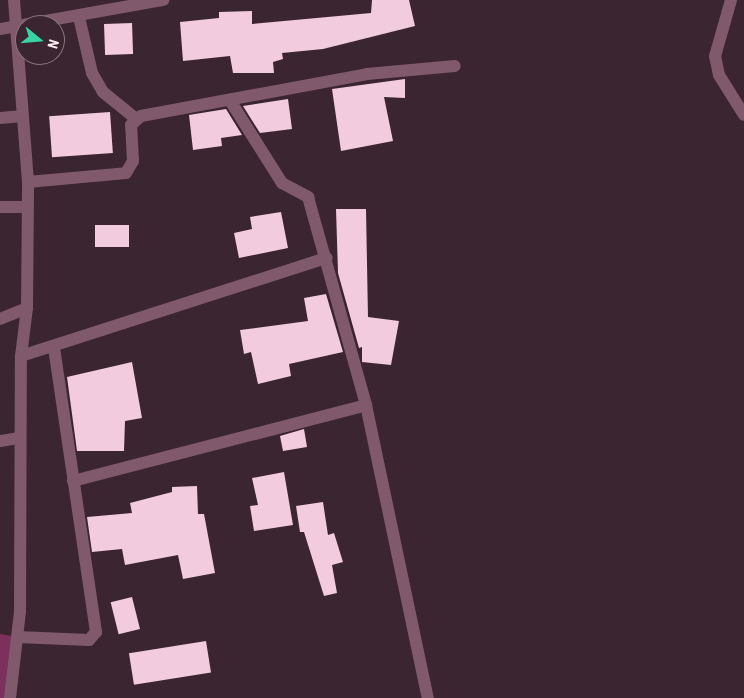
<!DOCTYPE html>
<html>
<head>
<meta charset="utf-8">
<style>
	body { margin:0 }
	#map { position:relative; width:744px; height:698px; overflow:hidden; background:#3b2530; font-family:"Roboto Condensed",sans-serif }
	div>[style] { position:absolute }
	[style*='--x'] { left:calc(var(--x)*1px); top:calc(var(--y)*1px); width:calc(var(--w)*1px); rotate:calc(var(--a)*1deg) }
	.green>* { inset:0; background:#7c305b }
	.building>* { inset:0; background:#f3cbde; transform-origin:0 0 }
	.minor>* { height:12px; margin:-6px; padding:0 6px; transform-origin:6px; border-radius:6px; background:#80596c }
	span { translate:-50% -50%; white-space:nowrap; text-align:center; line-height:1.15; -webkit-text-stroke:5px #3b2530; paint-order:stroke }
	.north { position:absolute; left:15px; top:15px; width:50px; height:50px; box-sizing:border-box; background:#3b2530; border:1px solid #89757e; border-radius:50%; rotate:107deg; font-size:14px; font-weight:700; line-height:20px; text-align:center; color:#fdedf4 }
	.north::after { content:''; display:block; margin:auto; width:18px; height:22px; background:#38d4a6; clip-path:polygon(50% 0,100% 100%,50% 72%,0 100%) }
</style>
</head>
<body>
<div id="map">
	<div class="green">
		<i style="clip-path:polygon(0 634px,17px 637px,10px 698px,0 698px)"></i>
	</div>
	<div class="building">
		<i style="clip-path:polygon(372px 0,409px 0,415px 26px,323px 49px,282px 53px,283px 59px,273px 62px,274px 73px,233px 73px,230px 56px,183px 61px,180px 22px,219px 18px,219px 12px,252px 11px,252px 24px,371px 13px)"></i>
		<i style="left:132px;top:23px;width:31px;height:28px;rotate:88deg"></i>
		<i style="clip-path:polygon(405px 79px,405px 98px,384px 97px,393px 141px,341px 151px,332px 89px)"></i>
		<i style="clip-path:polygon(288px 99px,292px 129px,260px 133px,243px 106px)"></i>
		<i style="clip-path:polygon(226px 109px,242px 135px,221px 138px,222px 146px,193px 150px,189px 115px)"></i>
		<i style="left:110px;top:112px;width:41px;height:61px;rotate:86deg"></i>
		<i style="clip-path:polygon(336px 209px,366px 209px,368px 317px,399px 321px,391px 365px,362px 362px,362px 347px,359px 348px,338px 273px)"></i>
		<i style="clip-path:polygon(281px 212px,288px 248px,239px 258px,234px 233px,252px 229px,250px 217px)"></i>
		<i style="left:95px;top:225px;width:34px;height:22px"></i>
		<i style="clip-path:polygon(326px 294px,343px 352px,289px 364px,291px 376px,258px 384px,251px 352px,244px 354px,240px 330px,308px 321px,304px 298px)"></i>
		<i style="clip-path:polygon(132px 362px,142px 418px,125px 421px,124px 451px,77px 451px,67px 377px)"></i>
		<i style="clip-path:polygon(304px 429px,307px 447px,283px 451px,280px 436px)"></i>
		<i style="clip-path:polygon(284px 472px,293px 525px,254px 531px,250px 506px,258px 505px,252px 478px)"></i>
		<i style="clip-path:polygon(197px 486px,198px 514px,204px 514px,215px 573px,183px 579px,178px 555px,125px 565px,122px 549px,92px 552px,87px 517px,132px 513px,130px 503px,172px 492px,172px 487px)"></i>
		<i style="clip-path:polygon(323px 502px,328px 535px,334px 533px,343px 562px,332px 565px,337px 593px,324px 596px,304px 532px,300px 532px,296px 506px)"></i>
		<i style="left:132px;top:597px;width:33px;height:22px;rotate:76deg"></i>
		<i style="left:206px;top:641px;width:32px;height:78px;rotate:81deg"></i>
	</div>
	<div class="minor">
		<i style="--x:731;--y:0;--w:58;--a:105.9"></i>
		<i style="--x:715;--y:56;--w:19;--a:78"></i>
		<i style="--x:719;--y:75;--w:47;--a:58"></i>
		<i style="--x:79;--y:17;--w:57;--a:76.9"></i>
		<i style="--x:92;--y:73;--w:22;--a:60"></i>
		<i style="--x:103;--y:92;--w:41;--a:39.1"></i>
		<i style="--x:0;--y:29;--w:166;--a:-10.1"></i>
		<i style="--x:231;--y:102;--w:96;--a:57.8"></i>
		<i style="--x:282;--y:183;--w:30;--a:28"></i>
		<i style="--x:308;--y:197;--w:216;--a:74.4"></i>
		<i style="--x:366;--y:405;--w:299;--a:78.1"></i>
		<i style="--x:0;--y:118;--w:23;--a:-5"></i>
		<i style="--x:28;--y:182;--w:98;--a:-5.2"></i>
		<i style="--x:126;--y:173;--w:14;--a:-60"></i>
		<i style="--x:133;--y:161;--w:36;--a:-93"></i>
		<i style="--x:131;--y:125;--w:13;--a:-42"></i>
		<i style="--x:141;--y:116;--w:230;--a:-10.5"></i>
		<i style="--x:367;--y:74;--w:88;--a:-5.2"></i>
		<i style="--x:0;--y:207;--w:26;--a:0"></i>
		<i style="--x:0;--y:319;--w:29;--a:-22"></i>
		<i style="--x:21;--y:356;--w:321;--a:-17.8"></i>
		<i style="--x:0;--y:441;--w:20;--a:-9"></i>
		<i style="--x:73;--y:481;--w:303;--a:-14.5"></i>
		<i style="--x:17;--y:637;--w:72;--a:2.4"></i>
		<i style="--x:89;--y:640;--w:11;--a:-49"></i>
		<i style="--x:96;--y:632;--w:288;--a:-98.4"></i>
		<i style="--x:10;--y:698;--w:87;--a:-83.4"></i>
		<i style="--x:20;--y:612;--w:256;--a:-89.8"></i>
		<i style="--x:21;--y:356;--w:48;--a:-82.9"></i>
		<i style="--x:27;--y:308;--w:126;--a:-89.5"></i>
		<i style="--x:28;--y:182;--w:183;--a:-94.4"></i>
	</div>
	<div class="north">N</div>
</div>
</body>
</html>
